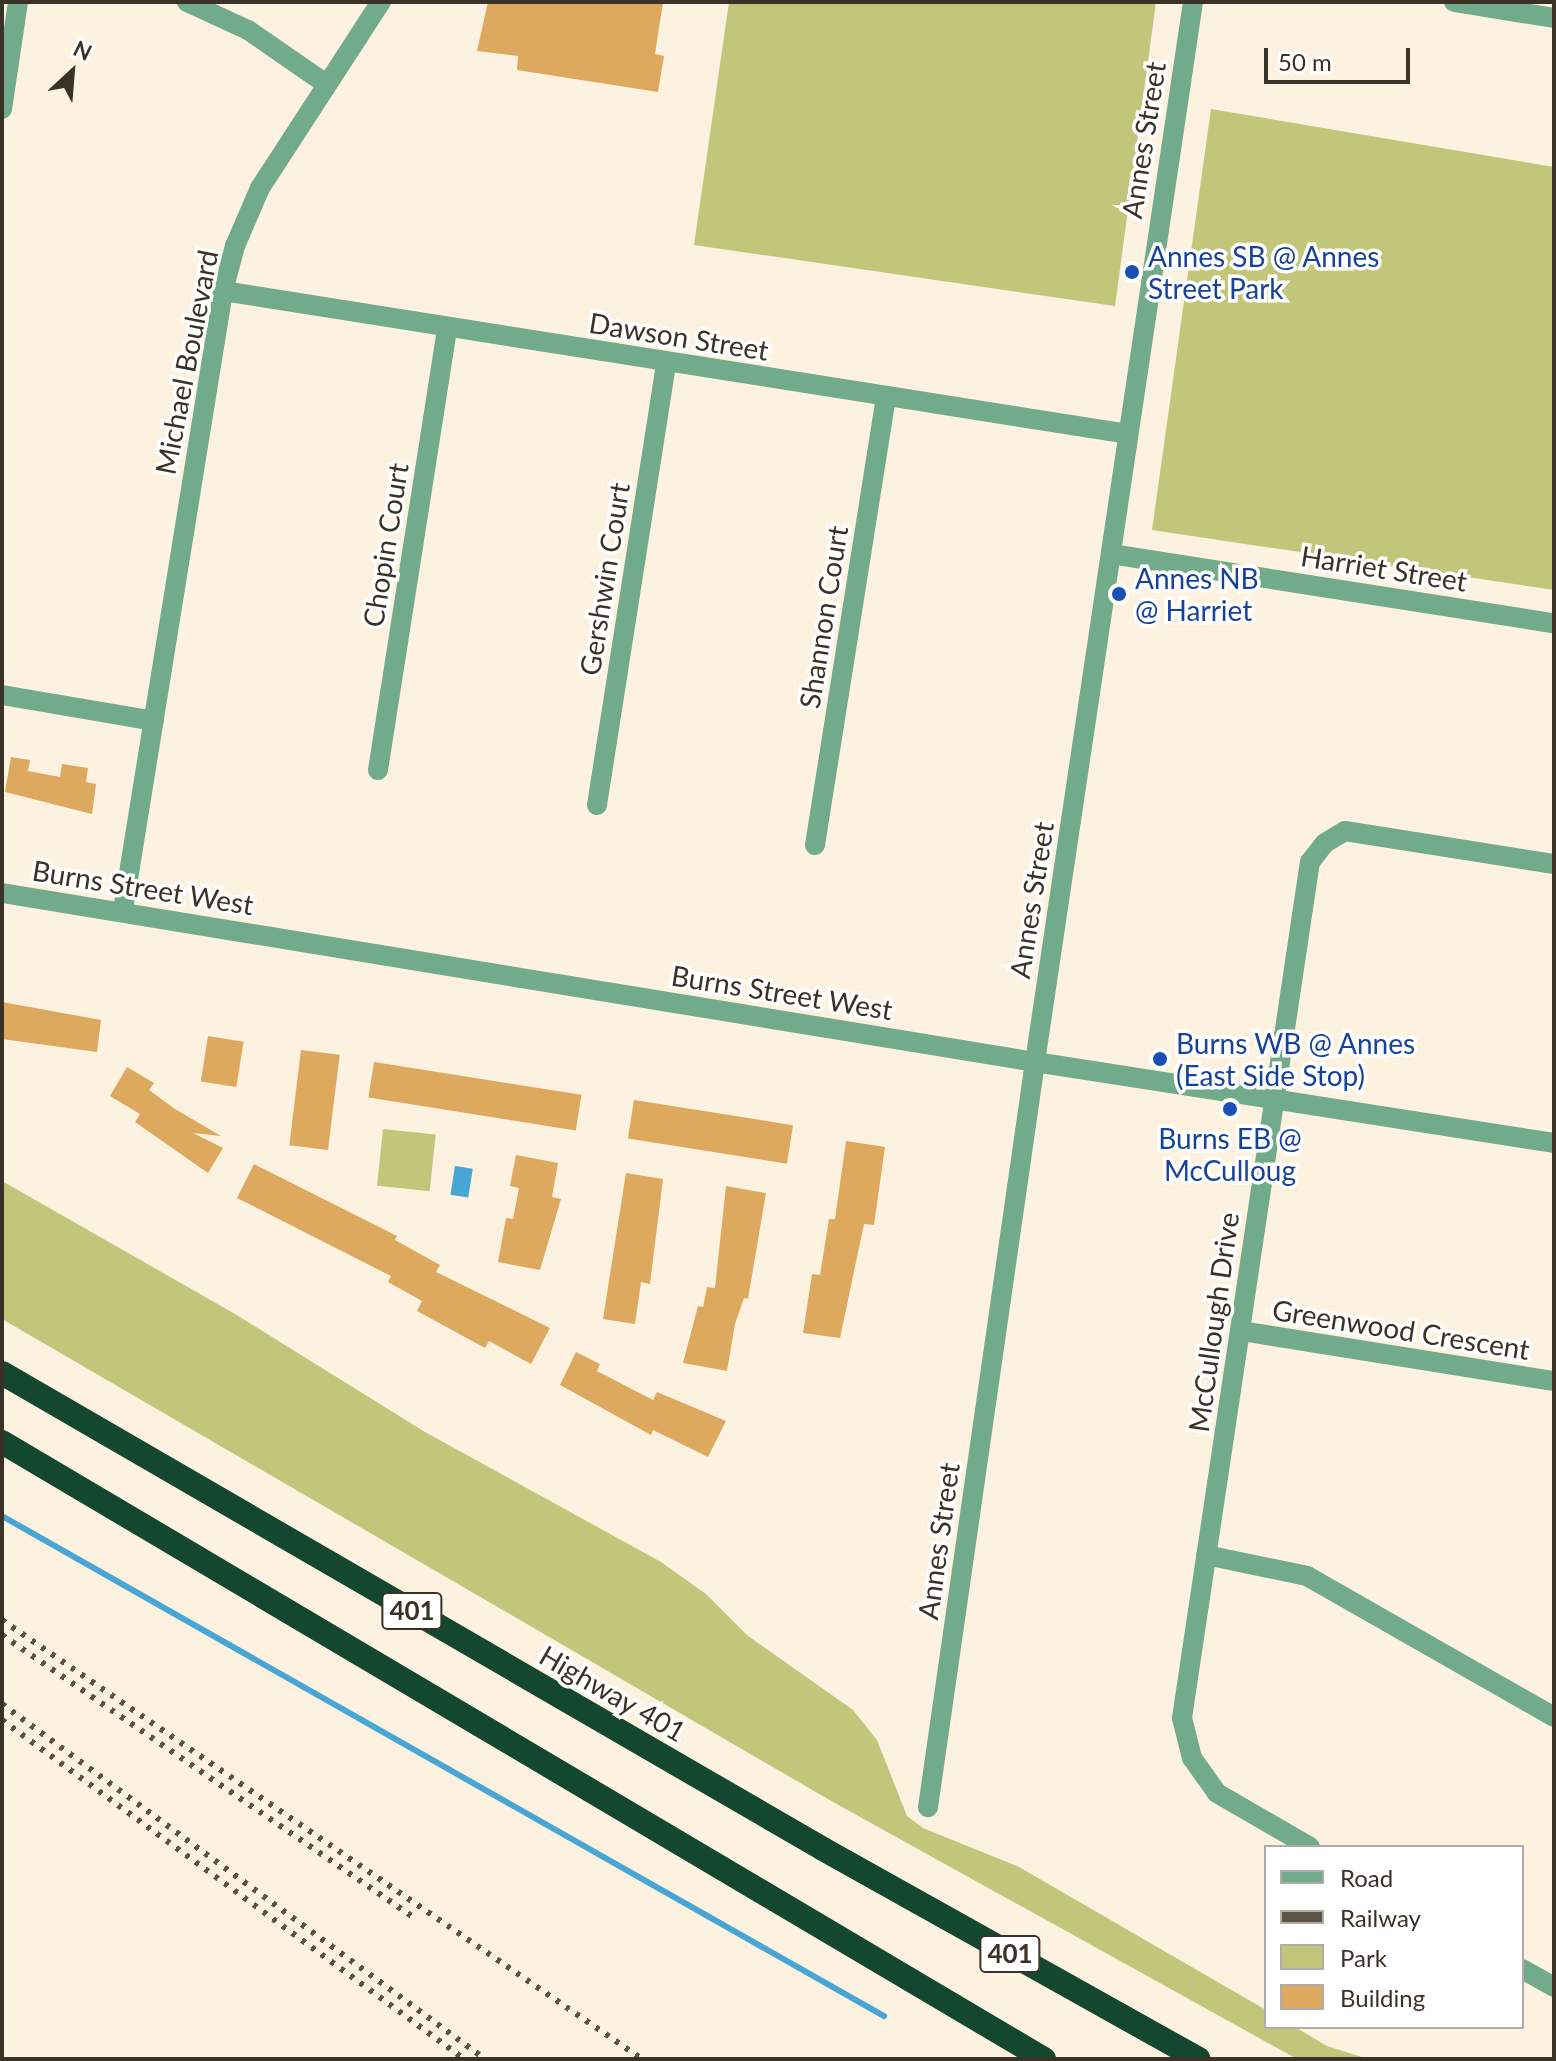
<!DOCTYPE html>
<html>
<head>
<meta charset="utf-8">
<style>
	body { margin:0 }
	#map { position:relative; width:1556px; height:2061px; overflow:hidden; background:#fdf1df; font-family:Lato,sans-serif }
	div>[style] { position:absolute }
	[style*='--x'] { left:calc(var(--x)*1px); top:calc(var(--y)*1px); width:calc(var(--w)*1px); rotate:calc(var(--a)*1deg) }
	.green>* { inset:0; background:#c1c67b; transform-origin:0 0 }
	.water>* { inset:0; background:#48a6d4; transform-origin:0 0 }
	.stream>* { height:6px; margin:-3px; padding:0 3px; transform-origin:3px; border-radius:3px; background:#48a6d4 }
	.building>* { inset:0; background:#dda95f; transform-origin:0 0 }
	.minor>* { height:20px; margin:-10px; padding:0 10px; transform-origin:10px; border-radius:10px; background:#71ab8b }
	.tertiary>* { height:20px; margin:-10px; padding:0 10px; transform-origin:10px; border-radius:10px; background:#71ab8b }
	.motorway>* { height:24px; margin:-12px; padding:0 12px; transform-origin:12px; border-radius:12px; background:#144730 }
	.rail>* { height:6px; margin-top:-3px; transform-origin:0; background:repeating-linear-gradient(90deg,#5c5346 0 4px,transparent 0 12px) }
	.dots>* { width:22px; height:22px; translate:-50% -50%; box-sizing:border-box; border:4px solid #fff; border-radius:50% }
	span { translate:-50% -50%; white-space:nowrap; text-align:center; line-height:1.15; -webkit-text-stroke:7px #fff; paint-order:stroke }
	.shield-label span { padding:2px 6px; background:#fff; border:2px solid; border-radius:6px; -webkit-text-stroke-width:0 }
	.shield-label { font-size:26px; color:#3a3226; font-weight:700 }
	.street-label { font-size:28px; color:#3a3226 }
	.transit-label { font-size:28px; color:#164399 }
	.left { translate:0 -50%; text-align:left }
	.frame { position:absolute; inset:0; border:4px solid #3a3226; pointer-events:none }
	.legend { position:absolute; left:1264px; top:1845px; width:260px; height:184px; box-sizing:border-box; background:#fff; border:2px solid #b0ada8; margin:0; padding:10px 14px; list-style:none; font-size:24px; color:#3a3226 }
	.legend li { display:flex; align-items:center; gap:16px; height:40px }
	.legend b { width:40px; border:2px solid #b0ada8 }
	.north { position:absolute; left:32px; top:32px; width:80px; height:80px; -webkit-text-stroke:6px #fff; paint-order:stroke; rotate:26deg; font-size:22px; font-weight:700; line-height:32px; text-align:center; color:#3a3226 }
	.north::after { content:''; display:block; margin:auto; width:28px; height:36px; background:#3a3226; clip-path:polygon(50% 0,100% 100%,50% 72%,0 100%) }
	.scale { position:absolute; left:1264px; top:48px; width:146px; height:36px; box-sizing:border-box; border:4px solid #3a3226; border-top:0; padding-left:10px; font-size:24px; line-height:28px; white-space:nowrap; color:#3a3226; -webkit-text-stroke:6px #fff; paint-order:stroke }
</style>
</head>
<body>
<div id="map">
	<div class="green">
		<i style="clip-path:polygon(729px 2px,1156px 2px,1115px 306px,694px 245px)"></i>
		<i style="clip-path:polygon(1211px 109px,1554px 167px,1554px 590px,1152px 530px)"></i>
		<i style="left:383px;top:1129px;width:53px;height:57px;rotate:6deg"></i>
		<i style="clip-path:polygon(2px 1181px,235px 1314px,425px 1432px,661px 1562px,706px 1594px,748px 1636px,853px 1710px,877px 1740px,907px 1816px,923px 1828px,1019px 1867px,1266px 2010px,1266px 2027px,1295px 2027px,1327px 2046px,1368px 2059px,1297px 2059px,833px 1802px,2px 1319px)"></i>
	</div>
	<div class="water">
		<i style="left:455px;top:1166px;width:18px;height:29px;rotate:9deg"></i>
	</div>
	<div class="stream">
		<i style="--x:2;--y:1516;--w:1014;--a:29.55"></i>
	</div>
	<div class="building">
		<i style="clip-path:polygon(488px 2px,663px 2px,655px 54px,664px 56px,658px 92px,517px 70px,518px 56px,477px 51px)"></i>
		<i style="clip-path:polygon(11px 757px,30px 760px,28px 771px,60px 777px,62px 764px,88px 768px,86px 782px,96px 784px,92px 814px,5px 792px)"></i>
		<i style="clip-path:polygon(2px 1002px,101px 1020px,97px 1052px,2px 1039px)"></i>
		<i style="left:208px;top:1036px;width:36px;height:46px;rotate:9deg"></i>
		<i style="left:301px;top:1050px;width:39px;height:96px;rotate:7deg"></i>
		<i style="left:374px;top:1062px;width:210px;height:36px;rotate:9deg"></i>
		<i style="clip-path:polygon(127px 1067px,154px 1083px,149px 1090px,175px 1109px,221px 1136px,193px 1133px,223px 1148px,208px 1173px,135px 1122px,140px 1114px,110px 1096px)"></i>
		<i style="left:634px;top:1100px;width:161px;height:39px;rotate:9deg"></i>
		<i style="clip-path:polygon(846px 1141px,885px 1147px,874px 1225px,864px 1224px,840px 1338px,803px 1333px,812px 1274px,820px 1275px,829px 1219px,835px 1219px)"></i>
		<i style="clip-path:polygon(516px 1155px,558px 1163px,552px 1197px,561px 1199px,540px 1270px,498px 1262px,506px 1218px,513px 1219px,519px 1188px,510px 1186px)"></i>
		<i style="clip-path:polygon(254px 1164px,397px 1236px,395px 1240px,440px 1265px,436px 1272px,550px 1328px,531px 1364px,489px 1341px,485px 1348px,417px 1311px,422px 1301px,388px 1282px,391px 1276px,237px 1198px)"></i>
		<i style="clip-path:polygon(626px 1173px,663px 1179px,650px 1284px,641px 1282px,635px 1324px,603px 1319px)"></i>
		<i style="clip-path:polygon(726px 1186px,766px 1193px,748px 1299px,744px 1298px,735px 1324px,727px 1371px,683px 1363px,698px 1306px,703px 1307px,707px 1287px,715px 1288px)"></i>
		<i style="clip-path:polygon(576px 1352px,600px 1364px,597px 1371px,653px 1400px,657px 1392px,726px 1421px,708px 1457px,653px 1430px,651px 1435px,560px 1385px)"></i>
	</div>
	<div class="minor">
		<i style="--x:187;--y:2;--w:67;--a:24.7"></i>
		<i style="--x:248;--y:30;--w:95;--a:34.7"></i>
		<i style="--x:1454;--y:2;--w:101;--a:9.1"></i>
		<i style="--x:2;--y:109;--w:108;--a:-81.5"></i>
		<i style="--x:223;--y:291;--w:916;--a:8.98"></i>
		<i style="--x:1111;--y:554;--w:448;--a:8.9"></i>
		<i style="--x:2;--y:695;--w:154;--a:9.7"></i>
		<i style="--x:378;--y:770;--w:446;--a:-81.1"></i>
		<i style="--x:597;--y:805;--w:448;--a:-81.1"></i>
		<i style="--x:815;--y:845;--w:454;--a:-81"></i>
		<i style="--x:2;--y:893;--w:1047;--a:9.29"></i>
		<i style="--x:1035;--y:1062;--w:753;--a:98.17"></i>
		<i style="--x:123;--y:910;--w:627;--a:-80.82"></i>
		<i style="--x:223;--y:291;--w:47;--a:-75.1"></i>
		<i style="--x:235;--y:246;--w:63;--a:-66.7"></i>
		<i style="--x:260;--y:188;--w:222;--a:-57"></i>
		<i style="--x:1241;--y:1331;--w:317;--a:9.1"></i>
		<i style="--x:1206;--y:1555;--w:103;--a:11.7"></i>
		<i style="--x:1307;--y:1576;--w:284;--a:29.7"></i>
		<i style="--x:1310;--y:1847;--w:108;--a:-149.9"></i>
		<i style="--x:1217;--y:1793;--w:43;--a:-125.5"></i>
		<i style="--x:1192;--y:1758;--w:41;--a:-104"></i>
		<i style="--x:1182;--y:1718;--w:866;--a:-81.5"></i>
		<i style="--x:1310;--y:862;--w:24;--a:-52"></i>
		<i style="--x:1325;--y:843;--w:23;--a:-31"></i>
		<i style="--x:1345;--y:831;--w:212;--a:9"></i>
		<i style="--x:1522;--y:1969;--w:37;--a:29"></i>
	</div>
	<div class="tertiary">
		<i style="--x:1193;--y:2;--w:1072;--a:98.48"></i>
		<i style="--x:1035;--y:1062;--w:525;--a:8.87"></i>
	</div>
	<div class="motorway">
		<i style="--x:2;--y:1373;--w:949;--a:30.1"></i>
		<i style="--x:823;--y:1849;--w:430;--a:29.2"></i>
		<i style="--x:2;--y:1442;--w:1211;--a:30.63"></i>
	</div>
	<div class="rail">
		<i style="--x:2;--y:1620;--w:776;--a:34.45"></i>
		<i style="--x:2;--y:1635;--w:502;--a:34.45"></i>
		<i style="--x:2;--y:1704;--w:599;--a:36.32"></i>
		<i style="--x:2;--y:1720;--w:573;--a:36.27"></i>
	</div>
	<div class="dots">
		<i style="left:1132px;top:272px;background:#1a4fb4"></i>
		<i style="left:1119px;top:594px;background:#1a4fb4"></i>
		<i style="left:1160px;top:1059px;background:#1a4fb4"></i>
		<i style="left:1230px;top:1109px;background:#1a4fb4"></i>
	</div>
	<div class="shield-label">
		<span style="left:412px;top:1611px">401</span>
		<span style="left:1010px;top:1954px">401</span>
	</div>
	<div class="street-label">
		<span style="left:1143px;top:140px;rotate:-81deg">Annes Street</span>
		<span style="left:679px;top:336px;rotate:9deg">Dawson Street</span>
		<span style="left:186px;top:362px;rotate:-79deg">Michael Boulevard</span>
		<span style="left:385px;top:545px;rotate:-81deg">Chopin Court</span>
		<span style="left:1384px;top:568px;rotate:9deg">Harriet Street</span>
		<span style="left:604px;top:579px;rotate:-81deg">Gershwin Court</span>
		<span style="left:823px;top:617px;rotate:-81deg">Shannon Court</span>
		<span style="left:143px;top:887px;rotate:9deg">Burns Street West</span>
		<span style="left:1031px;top:900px;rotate:-81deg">Annes Street</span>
		<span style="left:782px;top:992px;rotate:9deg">Burns Street West</span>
		<span style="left:1213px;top:1322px;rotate:-82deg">McCullough Drive</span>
		<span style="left:1401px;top:1329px;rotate:9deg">Greenwood Crescent</span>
		<span style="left:938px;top:1541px;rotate:-82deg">Annes Street</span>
		<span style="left:613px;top:1693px;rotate:30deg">Highway 401</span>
	</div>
	<div class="transit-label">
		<span class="left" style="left:1148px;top:272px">Annes SB @ Annes<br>Street Park</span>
		<span class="left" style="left:1135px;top:594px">Annes NB<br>@ Harriet</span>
		<span class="left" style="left:1176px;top:1059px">Burns WB @ Annes<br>(East Side Stop)</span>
		<span style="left:1230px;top:1154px">Burns EB @<br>McCulloug</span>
	</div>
	<div class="frame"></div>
	<ul class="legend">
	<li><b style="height:10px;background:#71ab8b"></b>Road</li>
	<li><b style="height:10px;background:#5c5346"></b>Railway</li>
	<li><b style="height:22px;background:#c1c67b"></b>Park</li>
	<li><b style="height:22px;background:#dda95f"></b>Building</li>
	</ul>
	<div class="north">N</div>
	<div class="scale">50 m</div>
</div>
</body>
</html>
